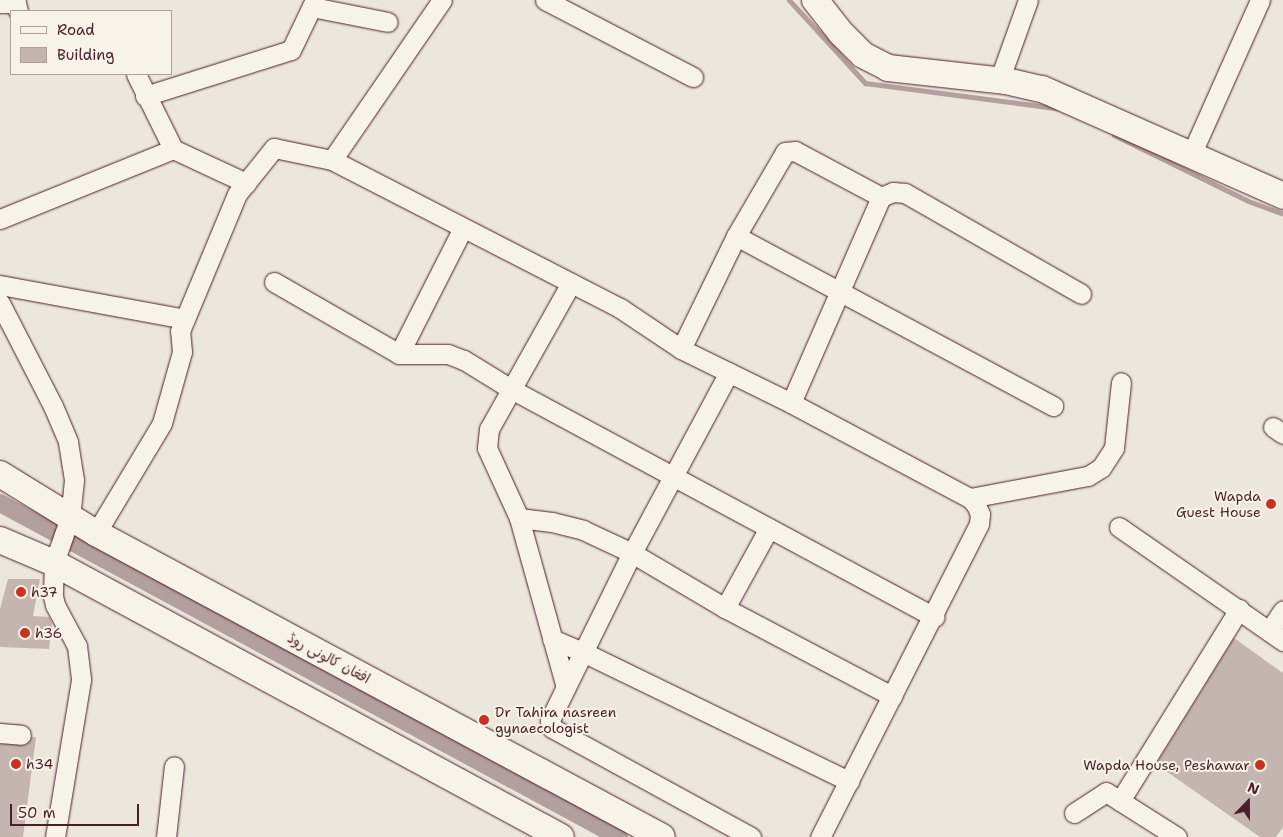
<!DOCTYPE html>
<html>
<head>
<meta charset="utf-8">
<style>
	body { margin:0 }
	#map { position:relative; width:1283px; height:837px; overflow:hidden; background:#ece6dd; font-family:"Shantell Sans","Playpen Sans Arabic",sans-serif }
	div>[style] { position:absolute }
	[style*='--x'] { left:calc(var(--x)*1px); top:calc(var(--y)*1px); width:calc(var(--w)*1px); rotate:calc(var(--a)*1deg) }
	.stream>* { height:5px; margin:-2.5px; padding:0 2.5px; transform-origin:2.5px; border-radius:2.5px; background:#b39f9d }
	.canal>* { height:18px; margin:-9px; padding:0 9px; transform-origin:9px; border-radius:9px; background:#b39f9d }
	.building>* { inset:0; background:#c4b5b0 }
	.roads { filter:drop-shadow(0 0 1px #4a1f2b) drop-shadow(0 0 1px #4a1f2b) }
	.street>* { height:19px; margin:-9.5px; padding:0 9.5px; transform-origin:9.5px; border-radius:9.5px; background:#f7f3e8 }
	.secondary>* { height:26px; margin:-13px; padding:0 13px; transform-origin:13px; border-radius:13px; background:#f7f3e8 }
	.dots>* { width:14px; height:14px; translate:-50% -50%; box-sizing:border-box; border:2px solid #f7f3e8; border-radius:50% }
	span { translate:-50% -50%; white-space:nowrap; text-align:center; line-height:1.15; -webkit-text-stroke:4px #f7f3e8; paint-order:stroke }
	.poi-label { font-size:14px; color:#4a1f2b }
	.right { translate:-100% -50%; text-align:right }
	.left { translate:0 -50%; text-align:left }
	.street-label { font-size:14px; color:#4a1f2b }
	.legend { position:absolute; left:10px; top:10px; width:162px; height:65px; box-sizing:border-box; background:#f7f3e8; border:1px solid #b29e9c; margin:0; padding:6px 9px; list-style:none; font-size:15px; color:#4a1f2b }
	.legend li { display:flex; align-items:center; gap:10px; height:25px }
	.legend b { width:25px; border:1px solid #b29e9c }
	.north { position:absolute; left:1223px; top:777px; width:50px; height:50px; -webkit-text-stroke:4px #f7f3e8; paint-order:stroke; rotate:22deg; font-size:14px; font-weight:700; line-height:20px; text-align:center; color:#4a1f2b }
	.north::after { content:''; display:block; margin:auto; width:18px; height:22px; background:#4a1f2b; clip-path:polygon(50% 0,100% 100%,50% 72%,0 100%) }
	.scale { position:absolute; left:10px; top:804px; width:129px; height:22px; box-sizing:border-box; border:2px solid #4a1f2b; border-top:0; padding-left:6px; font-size:15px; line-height:18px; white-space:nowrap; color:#4a1f2b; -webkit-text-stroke:4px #f7f3e8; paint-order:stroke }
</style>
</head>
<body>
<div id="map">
	<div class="stream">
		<i style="--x:789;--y:0;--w:113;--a:47.5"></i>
		<i style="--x:865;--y:83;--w:193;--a:7.5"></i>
		<i style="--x:1114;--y:135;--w:149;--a:26.2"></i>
		<i style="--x:1248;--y:201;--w:37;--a:20"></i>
	</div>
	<div class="canal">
		<i style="--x:0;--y:503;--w:703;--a:28.35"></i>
	</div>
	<div class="building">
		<i style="clip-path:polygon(8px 579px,40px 579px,33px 616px,49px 617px,52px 623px,49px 649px,0 647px,0 609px)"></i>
		<i style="clip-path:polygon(1234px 638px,1283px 673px,1283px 827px,1276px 837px,1260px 837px,1156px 764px)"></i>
		<i style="clip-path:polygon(32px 737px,36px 737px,23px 837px,0 837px,0 744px,25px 745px)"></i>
	</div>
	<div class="roads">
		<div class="street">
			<i style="--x:545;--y:0;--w:167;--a:27.5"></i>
			<i style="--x:0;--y:3;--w:16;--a:0"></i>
			<i style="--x:16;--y:3;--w:8;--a:76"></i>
			<i style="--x:312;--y:7;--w:77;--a:11.2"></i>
			<i style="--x:136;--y:74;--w:84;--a:63.7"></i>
			<i style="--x:999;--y:81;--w:86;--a:-70.3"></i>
			<i style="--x:145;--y:96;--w:153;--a:-17.5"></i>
			<i style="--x:291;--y:50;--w:55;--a:-64.4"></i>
			<i style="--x:1191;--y:155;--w:170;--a:-66"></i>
			<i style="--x:332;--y:160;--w:194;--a:-55.5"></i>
			<i style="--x:0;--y:219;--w:187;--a:-22"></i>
			<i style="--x:173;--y:149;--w:81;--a:25"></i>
			<i style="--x:736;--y:236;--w:360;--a:28.2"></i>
			<i style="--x:274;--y:282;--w:144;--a:29.9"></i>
			<i style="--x:399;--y:354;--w:49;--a:0"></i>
			<i style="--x:448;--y:354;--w:17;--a:21"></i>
			<i style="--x:464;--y:360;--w:55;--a:31.7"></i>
			<i style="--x:511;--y:389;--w:481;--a:28.3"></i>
			<i style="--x:571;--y:283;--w:167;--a:119.3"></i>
			<i style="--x:489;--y:429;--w:19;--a:96"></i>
			<i style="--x:487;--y:448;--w:77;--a:65.4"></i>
			<i style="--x:519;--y:518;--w:175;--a:74.5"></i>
			<i style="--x:566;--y:687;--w:37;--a:116"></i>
			<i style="--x:550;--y:720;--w:8;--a:76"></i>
			<i style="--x:552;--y:728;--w:227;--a:28.7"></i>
			<i style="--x:0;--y:285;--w:188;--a:10.4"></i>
			<i style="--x:0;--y:303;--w:116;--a:62.8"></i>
			<i style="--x:53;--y:406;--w:39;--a:67"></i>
			<i style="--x:68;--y:442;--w:38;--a:81"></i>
			<i style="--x:74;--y:480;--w:37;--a:96"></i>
			<i style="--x:70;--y:517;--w:49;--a:109.2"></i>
			<i style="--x:54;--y:563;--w:33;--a:92"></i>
			<i style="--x:53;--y:596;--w:9;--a:77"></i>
			<i style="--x:55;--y:605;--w:47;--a:61.8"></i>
			<i style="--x:77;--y:646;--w:34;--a:83"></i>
			<i style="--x:81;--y:680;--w:159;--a:99.4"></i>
			<i style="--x:681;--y:349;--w:126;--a:-64"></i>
			<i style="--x:736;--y:236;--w:97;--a:-59.7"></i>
			<i style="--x:785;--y:152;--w:10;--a:-6"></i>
			<i style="--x:795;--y:151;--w:98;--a:28.1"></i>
			<i style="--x:399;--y:354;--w:141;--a:-63.1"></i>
			<i style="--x:791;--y:403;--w:225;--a:-66.4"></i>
			<i style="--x:881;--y:197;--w:13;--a:-23"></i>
			<i style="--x:893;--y:192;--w:12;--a:5"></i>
			<i style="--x:905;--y:193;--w:203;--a:29.8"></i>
			<i style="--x:1273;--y:427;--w:12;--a:35"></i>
			<i style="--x:970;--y:498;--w:120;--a:-10.6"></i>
			<i style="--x:1088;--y:476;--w:15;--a:-32"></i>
			<i style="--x:1101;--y:468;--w:24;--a:-57"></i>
			<i style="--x:1114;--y:448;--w:66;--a:-83.9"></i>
			<i style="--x:519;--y:518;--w:33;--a:7"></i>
			<i style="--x:552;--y:522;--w:32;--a:14"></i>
			<i style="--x:583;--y:530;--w:54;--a:25.1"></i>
			<i style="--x:632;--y:553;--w:108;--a:30.6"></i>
			<i style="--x:725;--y:608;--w:189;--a:27.8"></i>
			<i style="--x:1119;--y:527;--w:200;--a:34.8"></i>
			<i style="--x:96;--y:533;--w:128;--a:-59"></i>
			<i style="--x:162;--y:423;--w:74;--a:-74.3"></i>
			<i style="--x:182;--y:352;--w:21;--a:-95"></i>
			<i style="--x:180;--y:331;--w:148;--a:-67.4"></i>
			<i style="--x:237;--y:194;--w:59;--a:-51.2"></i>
			<i style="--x:274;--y:148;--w:59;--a:11.7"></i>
			<i style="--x:332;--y:160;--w:324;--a:27.2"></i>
			<i style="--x:620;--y:308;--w:73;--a:33.9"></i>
			<i style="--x:681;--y:349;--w:123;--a:26.1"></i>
			<i style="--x:791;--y:403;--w:203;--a:28"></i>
			<i style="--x:970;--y:498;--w:9;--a:49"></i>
			<i style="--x:976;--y:505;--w:10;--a:66"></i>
			<i style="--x:980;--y:514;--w:10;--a:96"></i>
			<i style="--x:979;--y:524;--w:351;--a:116.9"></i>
			<i style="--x:725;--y:608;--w:91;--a:-61.2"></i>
			<i style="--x:1269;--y:631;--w:25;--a:-56"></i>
			<i style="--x:552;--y:639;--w:34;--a:23"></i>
			<i style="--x:583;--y:652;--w:296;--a:25.9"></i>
			<i style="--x:566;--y:687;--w:149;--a:-63.8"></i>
			<i style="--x:632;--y:553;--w:205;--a:-61.8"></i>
			<i style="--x:0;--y:733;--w:21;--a:5"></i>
			<i style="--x:1120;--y:801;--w:226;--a:-58.2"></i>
			<i style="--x:1074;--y:813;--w:38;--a:-33"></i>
			<i style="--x:1106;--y:792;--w:84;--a:32.4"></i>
			<i style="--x:166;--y:837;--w:71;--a:-83.6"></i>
		</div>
		<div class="secondary">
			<i style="--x:815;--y:0;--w:42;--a:51.8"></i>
			<i style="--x:841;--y:33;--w:31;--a:45"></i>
			<i style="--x:863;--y:55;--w:28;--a:27"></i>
			<i style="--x:888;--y:68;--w:119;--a:6.3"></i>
			<i style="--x:1006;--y:81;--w:37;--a:13"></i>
			<i style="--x:1042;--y:89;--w:264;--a:23.9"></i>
			<i style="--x:0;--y:474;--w:113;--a:31.6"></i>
			<i style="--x:96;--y:533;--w:642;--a:28.24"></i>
			<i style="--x:0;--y:540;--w:59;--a:23.1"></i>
			<i style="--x:54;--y:563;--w:576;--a:28.39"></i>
		</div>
	</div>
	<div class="dots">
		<i style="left:1271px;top:504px;background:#c8321e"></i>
		<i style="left:21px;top:592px;background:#c8321e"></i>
		<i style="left:25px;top:633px;background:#c8321e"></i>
		<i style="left:484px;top:720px;background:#c8321e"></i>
		<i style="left:16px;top:764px;background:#c8321e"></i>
		<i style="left:1260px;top:765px;background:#c8321e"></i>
	</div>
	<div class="poi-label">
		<span class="right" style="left:1261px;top:504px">Wapda<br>Guest House</span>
		<span class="left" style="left:31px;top:592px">h37</span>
		<span class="left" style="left:35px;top:633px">h36</span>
		<span class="left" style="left:495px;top:720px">Dr Tahira nasreen<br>gynaecologist</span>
		<span class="left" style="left:26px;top:764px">h34</span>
		<span class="right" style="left:1250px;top:765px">Wapda House, Peshawar</span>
	</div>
	<div class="street-label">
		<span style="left:329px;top:658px;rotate:28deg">افغان کالونی روڈ</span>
	</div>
	<ul class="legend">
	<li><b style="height:6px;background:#f7f3e8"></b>Road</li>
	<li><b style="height:14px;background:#c4b5b0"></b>Building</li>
	</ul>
	<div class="north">N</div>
	<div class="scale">50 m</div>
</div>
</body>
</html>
